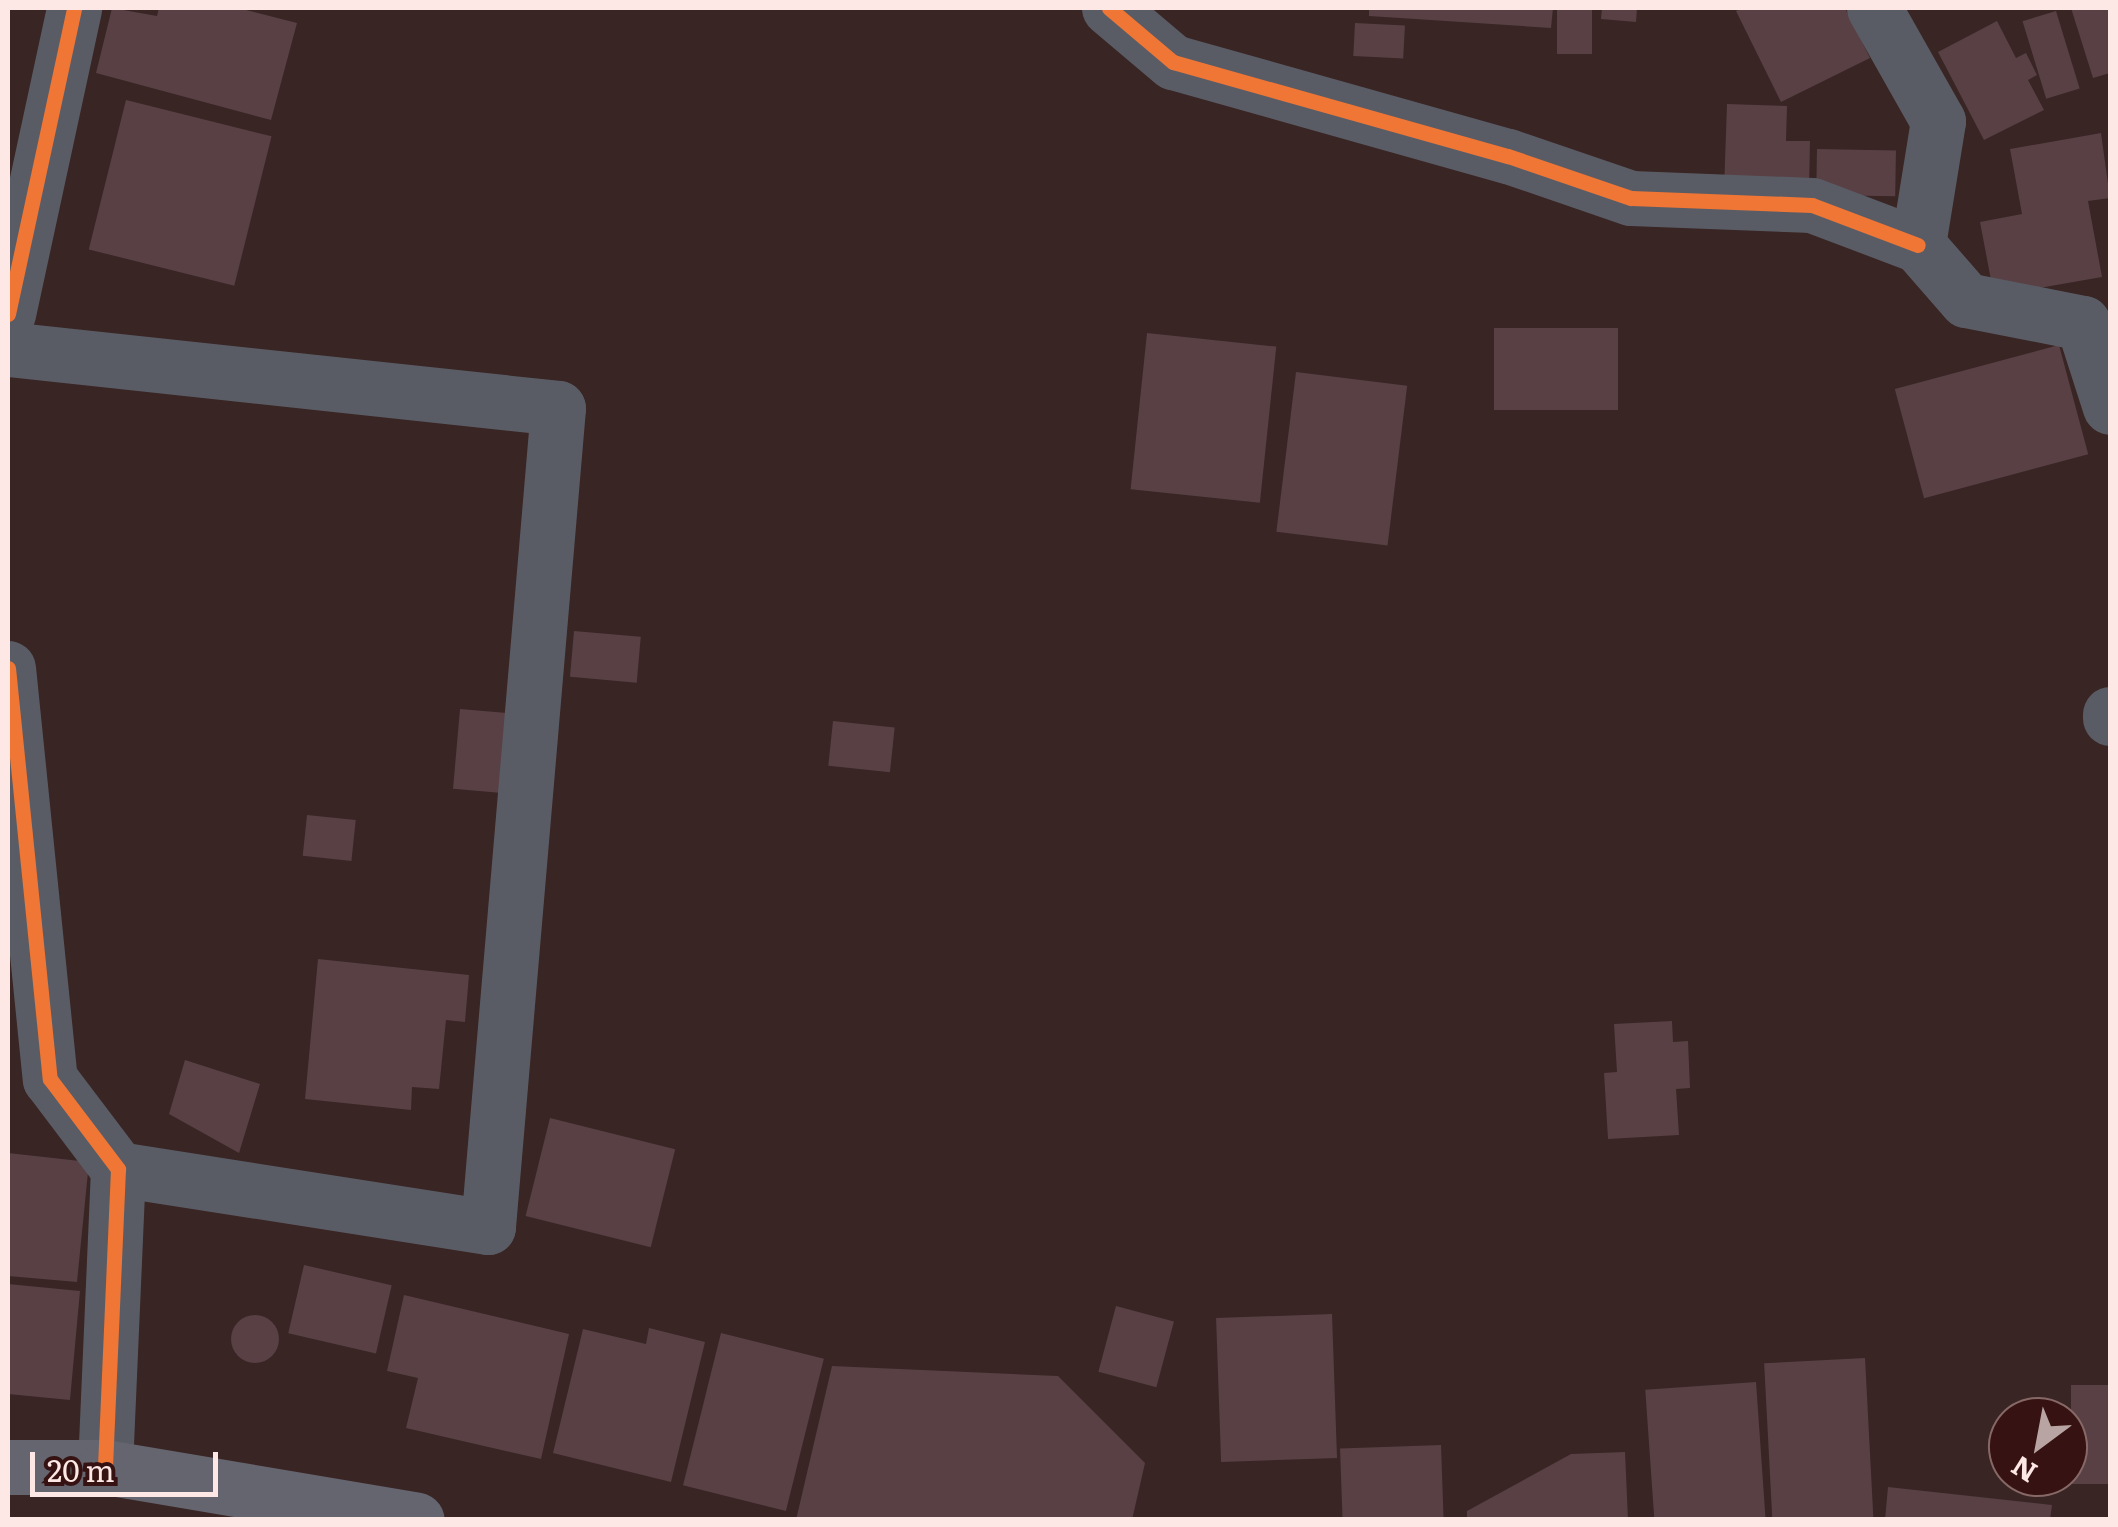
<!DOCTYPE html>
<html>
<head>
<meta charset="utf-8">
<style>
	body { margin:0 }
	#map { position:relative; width:2118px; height:1527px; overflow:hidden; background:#392524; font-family:Literata,serif }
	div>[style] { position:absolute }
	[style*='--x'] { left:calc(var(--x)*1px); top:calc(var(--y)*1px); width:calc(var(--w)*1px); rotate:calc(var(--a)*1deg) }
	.building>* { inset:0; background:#584044; transform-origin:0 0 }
	.round { border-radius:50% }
	.minor>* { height:55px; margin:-27.5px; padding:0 27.5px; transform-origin:27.5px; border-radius:27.5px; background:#5a5c65 }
	.major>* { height:55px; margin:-27.5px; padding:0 27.5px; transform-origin:27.5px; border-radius:27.5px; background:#65656f }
	.cycleway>* { height:15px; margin:-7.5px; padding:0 7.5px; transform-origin:7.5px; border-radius:7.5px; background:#f07635 }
	span { translate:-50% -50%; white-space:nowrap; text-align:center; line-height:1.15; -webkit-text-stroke:10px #361312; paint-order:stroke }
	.frame { position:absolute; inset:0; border:10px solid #fde8e6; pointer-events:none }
	.north { position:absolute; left:1988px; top:1397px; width:100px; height:100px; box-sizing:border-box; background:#361312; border:2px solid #866867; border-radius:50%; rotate:212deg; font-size:28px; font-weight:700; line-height:40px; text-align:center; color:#fde8e6 }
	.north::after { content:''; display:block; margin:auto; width:35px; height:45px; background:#b8a4a2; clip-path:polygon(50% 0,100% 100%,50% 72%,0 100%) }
	.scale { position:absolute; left:30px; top:1452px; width:188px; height:45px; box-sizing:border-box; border:5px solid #fde8e6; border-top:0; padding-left:12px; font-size:30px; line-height:35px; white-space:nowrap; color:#fde8e6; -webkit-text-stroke:8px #361312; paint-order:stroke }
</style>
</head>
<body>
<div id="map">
	<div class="building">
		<i style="clip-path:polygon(112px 8px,157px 16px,159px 8px,238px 8px,297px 23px,271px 120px,96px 73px)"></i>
		<i style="clip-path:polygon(1369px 8px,1553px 8px,1551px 28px,1369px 16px)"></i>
		<i style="left:1557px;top:8px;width:35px;height:46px"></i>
		<i style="clip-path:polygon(1602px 8px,1637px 8px,1636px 22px,1601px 19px)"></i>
		<i style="clip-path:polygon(1743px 8px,1845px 8px,1870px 58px,1781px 102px,1736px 11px)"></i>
		<i style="clip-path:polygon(2071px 8px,2110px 8px,2110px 73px,2093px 78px)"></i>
		<i style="left:2056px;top:11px;width:81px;height:35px;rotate:73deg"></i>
		<i style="clip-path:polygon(1997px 21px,2016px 58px,2026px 53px,2037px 75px,2028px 80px,2044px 110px,1984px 140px,1938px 52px)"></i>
		<i style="left:1355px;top:23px;width:50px;height:33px;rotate:3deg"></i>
		<i style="left:126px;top:100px;width:150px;height:154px;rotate:14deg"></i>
		<i style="clip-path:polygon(1727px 104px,1787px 106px,1786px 141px,1810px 141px,1809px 191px,1724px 190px)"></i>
		<i style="clip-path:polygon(2101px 133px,2110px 198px,2088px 201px,2102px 277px,1994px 296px,1980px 222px,2022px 214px,2010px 149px)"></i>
		<i style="left:1817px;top:149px;width:79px;height:46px;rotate:1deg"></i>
		<i style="left:1494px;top:328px;width:124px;height:82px"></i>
		<i style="left:1147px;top:333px;width:130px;height:157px;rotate:6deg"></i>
		<i style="left:2059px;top:345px;width:113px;height:170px;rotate:75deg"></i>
		<i style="left:1296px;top:372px;width:112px;height:161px;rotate:7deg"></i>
		<i style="left:574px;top:631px;width:67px;height:46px;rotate:5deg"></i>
		<i style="left:460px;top:709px;width:52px;height:80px;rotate:5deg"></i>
		<i style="left:833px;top:721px;width:62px;height:45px;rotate:6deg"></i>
		<i style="left:307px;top:815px;width:49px;height:41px;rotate:6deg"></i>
		<i style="clip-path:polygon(318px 959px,469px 975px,465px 1022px,446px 1020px,439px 1089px,412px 1087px,411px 1110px,305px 1099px)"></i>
		<i style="clip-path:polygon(1672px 1021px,1673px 1042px,1688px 1041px,1690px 1088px,1676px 1089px,1679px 1135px,1608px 1139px,1604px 1073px,1617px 1072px,1614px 1024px)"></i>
		<i style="clip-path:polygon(185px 1060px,260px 1084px,239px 1153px,169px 1114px)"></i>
		<i style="left:550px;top:1118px;width:129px;height:101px;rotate:14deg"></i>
		<i style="clip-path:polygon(8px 1153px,89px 1162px,77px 1282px,8px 1276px)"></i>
		<i style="left:304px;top:1265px;width:90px;height:70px;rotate:13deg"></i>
		<i style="clip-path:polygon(8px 1284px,80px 1291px,70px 1400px,8px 1394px)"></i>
		<i style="clip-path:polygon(404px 1295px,569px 1334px,541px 1459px,406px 1428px,418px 1378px,387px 1371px)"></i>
		<i style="left:1116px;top:1306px;width:60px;height:68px;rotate:15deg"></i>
		<i style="left:1332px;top:1314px;width:144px;height:116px;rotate:88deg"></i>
		<i class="round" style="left:231px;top:1315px;width:48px;height:48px"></i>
		<i style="clip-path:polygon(649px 1328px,705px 1342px,671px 1482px,553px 1453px,583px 1329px,646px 1344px)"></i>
		<i style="left:721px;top:1333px;width:106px;height:157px;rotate:14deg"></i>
		<i style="left:1865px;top:1358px;width:162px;height:101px;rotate:87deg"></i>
		<i style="clip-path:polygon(832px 1366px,1058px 1376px,1145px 1463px,1132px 1520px,796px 1520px)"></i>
		<i style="left:1756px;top:1382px;width:138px;height:111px;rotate:86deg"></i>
		<i style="left:2110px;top:1385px;width:99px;height:39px;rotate:90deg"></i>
		<i style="left:1441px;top:1445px;width:75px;height:101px;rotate:88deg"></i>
		<i style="clip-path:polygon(1625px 1452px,1628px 1520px,1467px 1520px,1467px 1511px,1571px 1454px)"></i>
		<i style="clip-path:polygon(1888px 1487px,2052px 1505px,2050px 1520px,1885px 1520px)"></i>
	</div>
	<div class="minor">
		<i style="--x:1109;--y:8;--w:84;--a:40.2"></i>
		<i style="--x:1173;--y:62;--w:348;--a:15.7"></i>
		<i style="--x:1508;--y:156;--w:130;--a:18.9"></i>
		<i style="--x:1631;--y:198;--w:181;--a:2.2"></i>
		<i style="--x:1812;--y:205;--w:113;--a:20.7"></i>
		<i style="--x:1874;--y:8;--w:130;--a:60.5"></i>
		<i style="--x:1938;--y:121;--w:126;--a:99.2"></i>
		<i style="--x:1918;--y:245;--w:73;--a:48.9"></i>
		<i style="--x:1966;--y:300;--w:119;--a:11.1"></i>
		<i style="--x:2083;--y:323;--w:88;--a:72.2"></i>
		<i style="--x:8;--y:314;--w:313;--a:-77.8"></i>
		<i style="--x:8;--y:349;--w:553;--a:6.12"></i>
		<i style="--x:558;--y:408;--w:822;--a:94.89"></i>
		<i style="--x:488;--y:1227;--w:375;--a:-171.1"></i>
		<i style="--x:8;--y:668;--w:413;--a:84.2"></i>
		<i style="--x:50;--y:1079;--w:113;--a:52.9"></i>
		<i style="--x:118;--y:1169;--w:298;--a:92.5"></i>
		<i style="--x:2110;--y:714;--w:4;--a:90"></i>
	</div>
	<div class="major">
		<i style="--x:8;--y:1467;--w:97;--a:0"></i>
		<i style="--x:105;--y:1467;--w:316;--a:9.6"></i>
	</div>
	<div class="cycleway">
		<i style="--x:1109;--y:8;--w:84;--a:40.2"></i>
		<i style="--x:1173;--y:62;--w:348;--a:15.7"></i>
		<i style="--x:1508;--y:156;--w:130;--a:18.9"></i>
		<i style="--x:1631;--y:198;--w:181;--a:2.2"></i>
		<i style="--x:1812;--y:205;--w:113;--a:20.7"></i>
		<i style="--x:8;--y:314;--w:313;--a:-77.8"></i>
		<i style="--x:8;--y:668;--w:413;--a:84.2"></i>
		<i style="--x:50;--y:1079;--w:113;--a:52.9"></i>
		<i style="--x:118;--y:1169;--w:298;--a:92.5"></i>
	</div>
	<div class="frame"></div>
	<div class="north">N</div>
	<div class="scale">20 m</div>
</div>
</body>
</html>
